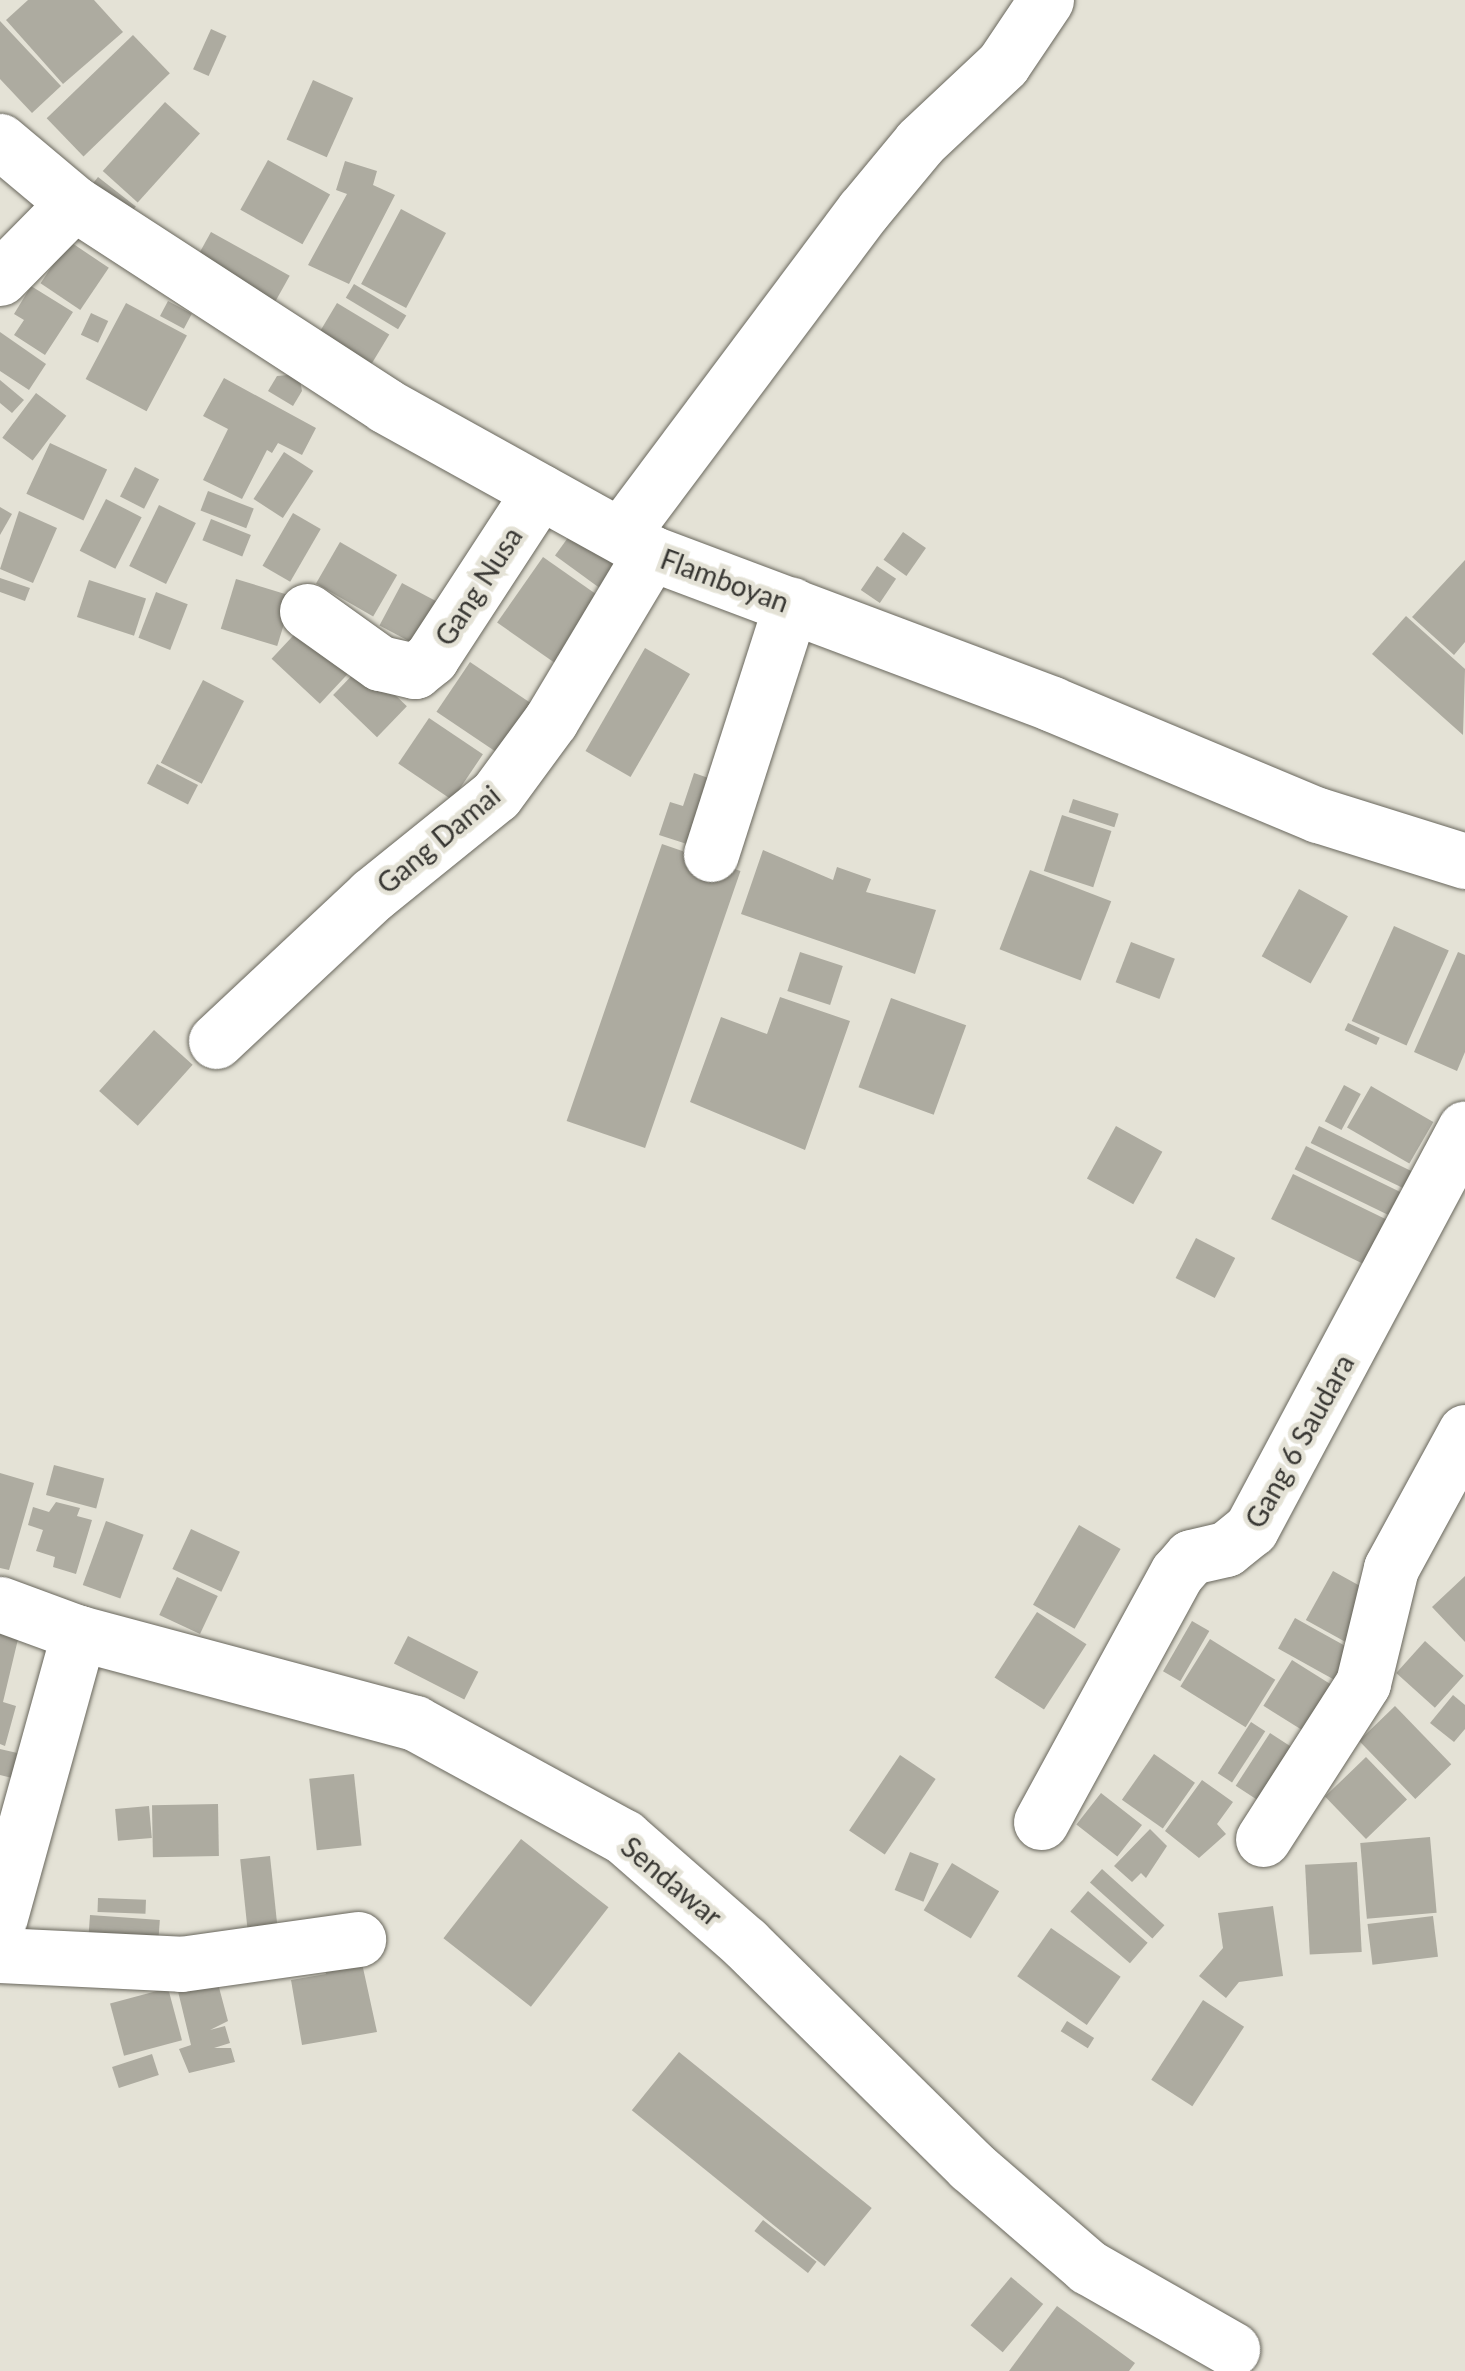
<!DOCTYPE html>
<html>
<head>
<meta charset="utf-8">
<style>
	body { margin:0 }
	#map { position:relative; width:1465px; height:2371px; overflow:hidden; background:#e4e2d6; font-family:Lato,sans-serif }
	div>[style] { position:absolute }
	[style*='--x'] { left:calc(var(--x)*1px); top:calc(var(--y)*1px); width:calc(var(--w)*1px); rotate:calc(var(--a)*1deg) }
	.building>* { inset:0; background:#adaba0; transform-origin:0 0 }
	.roads { filter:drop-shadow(0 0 2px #69675d) drop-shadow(0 0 2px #69675d) }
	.minor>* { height:55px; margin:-27.5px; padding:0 27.5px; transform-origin:27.5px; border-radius:27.5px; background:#fff }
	span { translate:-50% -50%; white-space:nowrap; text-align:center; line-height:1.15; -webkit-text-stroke:9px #e4e2d6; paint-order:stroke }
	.street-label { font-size:28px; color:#383733 }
</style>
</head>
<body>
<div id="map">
	<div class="building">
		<i style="clip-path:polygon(28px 0,94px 0,123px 32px,63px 84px,6px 20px)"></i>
		<i style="clip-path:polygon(0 21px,61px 86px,32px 113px,0 79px)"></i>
		<i style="left:211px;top:29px;width:17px;height:44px;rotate:24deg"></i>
		<i style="left:133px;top:35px;width:53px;height:120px;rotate:46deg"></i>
		<i style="left:313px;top:80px;width:44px;height:65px;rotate:24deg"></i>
		<i style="left:165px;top:102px;width:47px;height:93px;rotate:42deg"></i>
		<i style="left:268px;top:160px;width:71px;height:57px;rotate:29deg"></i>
		<i style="clip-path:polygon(345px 161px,377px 171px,373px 185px,395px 195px,349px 284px,308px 265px,347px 194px,336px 190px)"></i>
		<i style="left:98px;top:177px;width:48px;height:9px;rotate:38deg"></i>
		<i style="left:401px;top:209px;width:51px;height:85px;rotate:28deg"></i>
		<i style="left:211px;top:232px;width:90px;height:32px;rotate:29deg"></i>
		<i style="left:69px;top:241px;width:48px;height:51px;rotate:34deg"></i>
		<i style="left:354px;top:284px;width:61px;height:16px;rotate:31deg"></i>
		<i style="clip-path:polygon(31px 286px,73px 312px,45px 355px,14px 335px,24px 320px,14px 314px)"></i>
		<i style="left:168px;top:301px;width:27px;height:17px;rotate:28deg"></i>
		<i style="left:126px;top:303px;width:69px;height:86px;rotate:28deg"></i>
		<i style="left:337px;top:303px;width:61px;height:41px;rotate:31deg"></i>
		<i style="left:91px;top:313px;width:19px;height:24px;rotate:25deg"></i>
		<i style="clip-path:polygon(0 332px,46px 364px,29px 390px,0 371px)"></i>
		<i style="clip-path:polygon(299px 374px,302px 391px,293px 406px,268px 391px,277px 376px)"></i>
		<i style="clip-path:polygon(224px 378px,316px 428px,302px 455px,278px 443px,272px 453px,267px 450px,242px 499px,203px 480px,228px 429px,203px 416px)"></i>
		<i style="clip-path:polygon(0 380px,24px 400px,12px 413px,0 403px)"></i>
		<i style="left:36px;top:393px;width:38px;height:56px;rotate:37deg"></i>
		<i style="left:50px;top:443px;width:63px;height:56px;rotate:25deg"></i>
		<i style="left:284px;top:452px;width:35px;height:56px;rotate:33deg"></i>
		<i style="left:135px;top:467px;width:27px;height:33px;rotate:27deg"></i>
		<i style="left:208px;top:491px;width:49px;height:21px;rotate:21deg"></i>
		<i style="left:106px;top:499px;width:40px;height:58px;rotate:27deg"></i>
		<i style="left:159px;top:505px;width:41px;height:68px;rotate:26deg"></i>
		<i style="clip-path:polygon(0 507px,12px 514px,0 535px)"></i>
		<i style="clip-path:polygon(19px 511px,57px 528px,33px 583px,0 569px)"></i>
		<i style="left:293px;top:513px;width:32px;height:61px;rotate:30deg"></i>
		<i style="left:211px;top:519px;width:43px;height:23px;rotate:22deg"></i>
		<i style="left:575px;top:528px;width:73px;height:34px;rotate:36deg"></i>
		<i style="left:903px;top:532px;width:28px;height:34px;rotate:35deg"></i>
		<i style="left:340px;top:542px;width:66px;height:48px;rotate:30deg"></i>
		<i style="left:543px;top:557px;width:85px;height:80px;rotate:35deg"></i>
		<i style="clip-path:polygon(1465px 560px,1465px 642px,1454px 655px,1412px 617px)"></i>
		<i style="left:877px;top:566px;width:23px;height:29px;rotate:34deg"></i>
		<i style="clip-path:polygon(0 578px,30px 588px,25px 601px,0 592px)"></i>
		<i style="left:236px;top:579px;width:59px;height:52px;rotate:17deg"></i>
		<i style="left:89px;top:580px;width:60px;height:39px;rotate:18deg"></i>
		<i style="left:402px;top:583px;width:59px;height:48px;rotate:28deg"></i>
		<i style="left:156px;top:592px;width:34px;height:49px;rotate:21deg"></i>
		<i style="clip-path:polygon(1406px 616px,1465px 669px,1463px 735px,1372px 654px)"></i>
		<i style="left:305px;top:623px;width:66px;height:49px;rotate:43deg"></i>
		<i style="left:645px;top:648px;width:52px;height:119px;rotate:30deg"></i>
		<i style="left:470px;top:662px;width:92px;height:60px;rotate:34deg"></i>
		<i style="left:363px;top:664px;width:61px;height:43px;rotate:44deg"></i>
		<i style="left:203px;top:680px;width:46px;height:93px;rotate:27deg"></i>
		<i style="left:429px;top:718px;width:65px;height:55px;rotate:34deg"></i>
		<i style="left:157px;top:764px;width:46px;height:22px;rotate:27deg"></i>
		<i style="clip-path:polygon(694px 773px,746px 791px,724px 856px,659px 835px,670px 802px,683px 806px)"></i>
		<i style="left:1073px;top:799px;width:48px;height:14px;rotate:18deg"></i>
		<i style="left:1062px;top:815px;width:52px;height:59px;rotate:18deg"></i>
		<i style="left:662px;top:844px;width:83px;height:293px;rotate:19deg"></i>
		<i style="clip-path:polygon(763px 850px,833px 880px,837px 867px,871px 879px,866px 892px,936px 910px,915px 974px,741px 914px)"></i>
		<i style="left:1030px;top:870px;width:87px;height:85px;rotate:21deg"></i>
		<i style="left:1299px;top:889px;width:56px;height:77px;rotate:29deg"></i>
		<i style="left:1394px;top:926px;width:60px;height:104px;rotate:24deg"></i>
		<i style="left:1131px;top:942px;width:47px;height:43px;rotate:21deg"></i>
		<i style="left:800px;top:952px;width:45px;height:41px;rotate:18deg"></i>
		<i style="clip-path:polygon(1458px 952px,1465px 955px,1465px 1052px,1457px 1071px,1414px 1052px)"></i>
		<i style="clip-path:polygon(780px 997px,850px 1021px,805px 1150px,690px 1102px,721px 1017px,767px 1034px)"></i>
		<i style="left:891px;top:998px;width:80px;height:95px;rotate:20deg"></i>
		<i style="left:1348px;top:1023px;width:35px;height:8px;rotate:25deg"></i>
		<i style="left:154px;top:1030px;width:52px;height:82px;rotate:42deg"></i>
		<i style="left:1344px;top:1085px;width:19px;height:41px;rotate:28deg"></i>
		<i style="left:1371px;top:1086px;width:72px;height:48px;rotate:30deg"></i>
		<i style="left:1116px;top:1126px;width:53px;height:60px;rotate:29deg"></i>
		<i style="left:1319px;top:1126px;width:118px;height:19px;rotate:26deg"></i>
		<i style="left:1306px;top:1146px;width:110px;height:26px;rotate:26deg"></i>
		<i style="left:1293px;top:1174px;width:116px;height:50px;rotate:26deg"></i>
		<i style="left:1196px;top:1238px;width:44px;height:45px;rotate:27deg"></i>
		<i style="left:54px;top:1465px;width:52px;height:31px;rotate:15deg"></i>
		<i style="clip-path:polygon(0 1473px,34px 1483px,9px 1570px,0 1568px)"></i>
		<i style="clip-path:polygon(56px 1502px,80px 1508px,77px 1516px,92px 1520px,76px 1574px,53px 1567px,55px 1557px,36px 1551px,43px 1530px,28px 1525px,33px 1507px,49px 1512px)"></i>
		<i style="left:106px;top:1521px;width:40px;height:68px;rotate:20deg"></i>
		<i style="left:1079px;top:1525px;width:48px;height:92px;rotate:30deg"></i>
		<i style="left:191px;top:1529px;width:54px;height:44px;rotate:25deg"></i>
		<i style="left:1333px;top:1571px;width:48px;height:56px;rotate:29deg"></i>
		<i style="clip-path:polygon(1465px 1576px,1465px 1642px,1432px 1607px)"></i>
		<i style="left:177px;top:1577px;width:45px;height:42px;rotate:25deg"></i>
		<i style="left:1037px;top:1612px;width:59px;height:78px;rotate:33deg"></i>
		<i style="left:1295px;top:1618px;width:73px;height:35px;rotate:29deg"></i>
		<i style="left:1192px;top:1621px;width:20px;height:58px;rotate:30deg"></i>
		<i style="clip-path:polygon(0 1630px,19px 1635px,3px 1702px,16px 1706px,5px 1746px,0 1744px)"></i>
		<i style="left:408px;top:1636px;width:79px;height:31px;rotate:27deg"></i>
		<i style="left:1210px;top:1639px;width:77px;height:56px;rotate:32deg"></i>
		<i style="left:1425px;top:1641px;width:52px;height:43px;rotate:42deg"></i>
		<i style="left:1292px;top:1660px;width:64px;height:54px;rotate:32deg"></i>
		<i style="clip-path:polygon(1453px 1695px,1465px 1705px,1465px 1729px,1454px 1742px,1430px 1723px)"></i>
		<i style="left:1395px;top:1706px;width:81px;height:50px;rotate:46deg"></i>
		<i style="left:1251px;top:1722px;width:17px;height:61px;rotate:33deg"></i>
		<i style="left:1270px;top:1733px;width:44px;height:63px;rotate:33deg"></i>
		<i style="clip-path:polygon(0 1749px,26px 1755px,20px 1780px,0 1775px)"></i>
		<i style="left:1154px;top:1754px;width:50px;height:56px;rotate:35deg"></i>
		<i style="left:900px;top:1755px;width:43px;height:91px;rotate:34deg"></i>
		<i style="left:1366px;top:1757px;width:59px;height:57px;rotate:46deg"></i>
		<i style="left:354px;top:1774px;width:72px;height:45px;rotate:84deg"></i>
		<i style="clip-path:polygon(1202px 1780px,1233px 1802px,1217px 1824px,1226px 1834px,1199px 1858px,1165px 1831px)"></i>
		<i style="left:1101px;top:1793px;width:52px;height:40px;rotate:38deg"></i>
		<i style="left:218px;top:1804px;width:52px;height:66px;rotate:89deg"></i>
		<i style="left:149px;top:1806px;width:32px;height:34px;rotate:85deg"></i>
		<i style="clip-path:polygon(1150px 1829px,1167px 1846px,1146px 1878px,1141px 1873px,1132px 1882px,1114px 1866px)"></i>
		<i style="left:1430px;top:1837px;width:76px;height:70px;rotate:85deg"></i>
		<i style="left:521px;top:1839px;width:111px;height:126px;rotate:38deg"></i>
		<i style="left:910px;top:1852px;width:31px;height:41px;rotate:22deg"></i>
		<i style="left:270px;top:1856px;width:92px;height:30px;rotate:84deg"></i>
		<i style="left:1357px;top:1862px;width:90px;height:52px;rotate:87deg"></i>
		<i style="left:952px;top:1863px;width:55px;height:55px;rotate:31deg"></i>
		<i style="left:1102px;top:1869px;width:84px;height:18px;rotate:42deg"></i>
		<i style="left:1088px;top:1891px;width:79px;height:27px;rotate:41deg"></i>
		<i style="left:98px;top:1898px;width:48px;height:14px;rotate:2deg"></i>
		<i style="clip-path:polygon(1273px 1906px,1283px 1976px,1239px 1982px,1226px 1998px,1199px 1976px,1223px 1948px,1218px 1913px)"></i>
		<i style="left:90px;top:1915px;width:70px;height:25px;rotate:4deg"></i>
		<i style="left:1433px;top:1916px;width:41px;height:66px;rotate:83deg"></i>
		<i style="left:1051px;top:1928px;width:85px;height:59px;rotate:35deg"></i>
		<i style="clip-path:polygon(360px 1954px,377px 2032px,302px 2045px,291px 1980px,326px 1974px,323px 1961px)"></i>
		<i style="clip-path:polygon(175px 1979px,217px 1980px,228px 2021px,210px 2030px,225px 2026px,230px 2043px,214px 2048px,231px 2048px,235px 2062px,189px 2073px,179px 2049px,191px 2045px)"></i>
		<i style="left:168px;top:1988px;width:54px;height:60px;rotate:75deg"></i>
		<i style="left:1203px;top:2000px;width:49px;height:95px;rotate:33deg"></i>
		<i style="left:1067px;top:2021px;width:32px;height:12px;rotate:32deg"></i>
		<i style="left:679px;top:2052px;width:248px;height:75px;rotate:39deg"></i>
		<i style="left:152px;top:2054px;width:22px;height:42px;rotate:72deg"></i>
		<i style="left:763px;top:2220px;width:68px;height:14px;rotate:38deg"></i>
		<i style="left:1011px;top:2277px;width:42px;height:63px;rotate:40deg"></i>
		<i style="clip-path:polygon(1057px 2306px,1135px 2363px,1129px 2371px,1009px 2371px)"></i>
	</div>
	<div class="roads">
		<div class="minor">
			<i style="--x:0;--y:141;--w:97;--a:40"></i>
			<i style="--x:74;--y:203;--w:372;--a:33"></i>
			<i style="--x:386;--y:406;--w:303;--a:29"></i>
			<i style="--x:651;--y:553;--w:428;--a:20.6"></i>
			<i style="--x:1052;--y:704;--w:288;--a:22.7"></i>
			<i style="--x:1318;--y:815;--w:154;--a:17.4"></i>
			<i style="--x:0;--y:278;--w:105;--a:-45.4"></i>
			<i style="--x:622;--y:533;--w:402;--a:-53.2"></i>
			<i style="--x:863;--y:211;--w:89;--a:-50.4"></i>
			<i style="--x:920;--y:142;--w:114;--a:-43.2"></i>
			<i style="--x:1003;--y:64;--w:77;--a:-56.1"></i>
			<i style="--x:307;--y:611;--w:90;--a:35.5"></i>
			<i style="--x:380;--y:663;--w:36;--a:13"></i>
			<i style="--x:415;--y:671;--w:21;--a:-39"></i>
			<i style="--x:431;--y:658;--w:199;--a:-56.9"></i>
			<i style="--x:711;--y:854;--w:262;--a:-72.2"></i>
			<i style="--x:216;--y:1041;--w:214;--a:-43.1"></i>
			<i style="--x:372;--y:895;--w:159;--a:-38.9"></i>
			<i style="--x:496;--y:795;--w:93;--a:-53.7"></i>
			<i style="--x:551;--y:720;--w:195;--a:-59.1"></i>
			<i style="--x:0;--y:1604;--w:84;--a:20.2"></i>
			<i style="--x:79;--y:1633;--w:348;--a:15"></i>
			<i style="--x:415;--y:1723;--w:238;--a:28.6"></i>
			<i style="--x:624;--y:1837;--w:161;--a:41.2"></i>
			<i style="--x:745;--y:1943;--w:317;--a:44.6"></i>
			<i style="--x:971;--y:2166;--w:155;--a:40.8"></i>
			<i style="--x:1088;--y:2267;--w:166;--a:29.7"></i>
			<i style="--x:1041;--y:1822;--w:284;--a:-61.4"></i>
			<i style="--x:1177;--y:1573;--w:21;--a:-49"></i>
			<i style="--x:1191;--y:1557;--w:36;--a:-13"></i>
			<i style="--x:1226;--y:1549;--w:32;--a:-39"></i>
			<i style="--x:1251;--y:1529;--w:454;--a:-61.9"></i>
			<i style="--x:1263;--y:1839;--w:185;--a:-57.3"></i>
			<i style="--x:1363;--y:1683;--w:118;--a:-76.3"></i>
			<i style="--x:1391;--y:1568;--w:155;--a:-61.4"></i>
			<i style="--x:0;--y:1917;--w:295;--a:-74.5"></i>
			<i style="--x:0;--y:1955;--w:181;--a:2.8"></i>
			<i style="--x:181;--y:1964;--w:179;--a:-8"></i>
		</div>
	</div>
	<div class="street-label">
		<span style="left:725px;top:580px;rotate:20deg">Flamboyan</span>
		<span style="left:478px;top:586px;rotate:-57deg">Gang Nusa</span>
		<span style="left:438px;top:839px;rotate:-40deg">Gang Damai</span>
		<span style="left:1299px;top:1441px;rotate:-61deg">Gang 6 Saudara</span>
		<span style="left:672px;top:1881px;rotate:40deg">Sendawar</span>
	</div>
</div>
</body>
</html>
